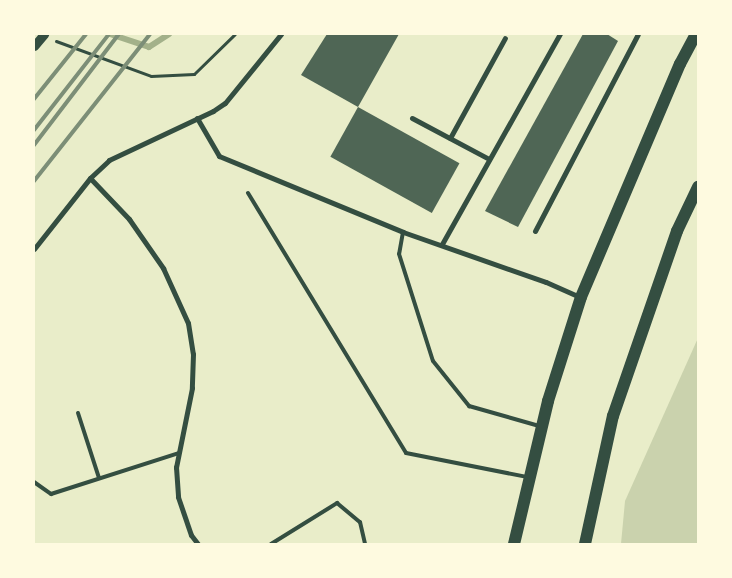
<!DOCTYPE html>
<html>
<head>
<meta charset="utf-8">
<style>
	body { margin:0 }
	#map { position:relative; width:732px; height:578px; overflow:hidden; background:#e9edc9; font-family:"Open Sans",sans-serif }
	div>[style] { position:absolute }
	[style*='--x'] { left:calc(var(--x)*1px); top:calc(var(--y)*1px); width:calc(var(--w)*1px); rotate:calc(var(--a)*1deg) }
	.green>* { inset:0; background:#cad2ad }
	.stream>* { height:6px; margin:-3px; padding:0 3px; transform-origin:3px; border-radius:3px; background:#a3b18a }
	.building>* { inset:0; background:#4f6655; transform-origin:0 0 }
	.path>* { height:3px; margin:-1.5px; padding:0 1.5px; transform-origin:1.5px; border-radius:1.5px; background:#344e41 }
	.service>* { height:4px; margin:-2px; padding:0 2px; transform-origin:2px; border-radius:2px; background:#344e41 }
	.minor>* { height:5px; margin:-2.5px; padding:0 2.5px; transform-origin:2.5px; border-radius:2.5px; background:#344e41 }
	.tertiary>* { height:9px; margin:-4.5px; padding:0 4.5px; transform-origin:4.5px; border-radius:4.5px; background:#344e41 }
	.primary>* { height:12px; margin:-6px; padding:0 6px; transform-origin:6px; border-radius:6px; background:#344e41 }
	.rail>* { height:4px; margin:-2px; padding:0 2px; transform-origin:2px; border-radius:2px; background:#7c8e77 }
	span { translate:-50% -50%; white-space:nowrap; text-align:center; line-height:1.15; -webkit-text-stroke:4px #fefae0; paint-order:stroke }
	.frame { position:absolute; inset:0; border:35px solid #fefae0; pointer-events:none }
</style>
</head>
<body>
<div id="map">
	<div class="green">
		<i style="clip-path:polygon(698px 338px,698px 544px,621px 544px,625px 501px)"></i>
	</div>
	<div class="stream">
		<i style="--x:110;--y:34;--w:41;--a:18.4"></i>
		<i style="--x:149;--y:47;--w:24;--a:-33"></i>
	</div>
	<div class="building">
		<i style="clip-path:polygon(327px 34px,399px 34px,358px 107px,301px 75px)"></i>
		<i style="clip-path:polygon(583px 34px,607px 34px,618px 41px,518px 227px,485px 211px)"></i>
		<i style="left:358px;top:107px;width:116px;height:57px;rotate:29deg"></i>
	</div>
	<div class="path">
		<i style="--x:56;--y:41;--w:101;--a:20.2"></i>
		<i style="--x:151;--y:76;--w:43;--a:-2.7"></i>
		<i style="--x:194;--y:74;--w:57;--a:-44.3"></i>
	</div>
	<div class="service">
		<i style="--x:248;--y:193;--w:304;--a:58.7"></i>
		<i style="--x:406;--y:453;--w:123;--a:11.2"></i>
		<i style="--x:403;--y:232;--w:22;--a:100"></i>
		<i style="--x:399;--y:254;--w:112;--a:72.4"></i>
		<i style="--x:433;--y:361;--w:58;--a:51.3"></i>
		<i style="--x:469;--y:406;--w:73;--a:15.9"></i>
		<i style="--x:78;--y:413;--w:68;--a:72.1"></i>
		<i style="--x:34;--y:482;--w:21;--a:35"></i>
		<i style="--x:51;--y:494;--w:134;--a:-17.8"></i>
		<i style="--x:271;--y:544;--w:78;--a:-31.8"></i>
		<i style="--x:337;--y:503;--w:30;--a:40"></i>
		<i style="--x:360;--y:522;--w:23;--a:77"></i>
	</div>
	<div class="minor">
		<i style="--x:197;--y:118;--w:44;--a:59.9"></i>
		<i style="--x:219;--y:156;--w:199;--a:22.4"></i>
		<i style="--x:403;--y:232;--w:151;--a:19.3"></i>
		<i style="--x:546;--y:282;--w:37;--a:24"></i>
		<i style="--x:412;--y:118;--w:87;--a:28"></i>
		<i style="--x:450;--y:138;--w:114;--a:-61.2"></i>
		<i style="--x:90;--y:178;--w:57;--a:46.4"></i>
		<i style="--x:129;--y:219;--w:60;--a:55.2"></i>
		<i style="--x:163;--y:268;--w:60;--a:65.6"></i>
		<i style="--x:188;--y:323;--w:31;--a:81"></i>
		<i style="--x:193;--y:354;--w:34;--a:92"></i>
		<i style="--x:192;--y:388;--w:81;--a:101.4"></i>
		<i style="--x:176;--y:467;--w:30;--a:86"></i>
		<i style="--x:178;--y:497;--w:40;--a:71.1"></i>
		<i style="--x:191;--y:535;--w:11;--a:52"></i>
		<i style="--x:535;--y:231;--w:222;--a:-62.4"></i>
		<i style="--x:442;--y:244;--w:241;--a:-60.7"></i>
		<i style="--x:34;--y:249;--w:90;--a:-51.7"></i>
		<i style="--x:90;--y:178;--w:26;--a:-43"></i>
		<i style="--x:109;--y:160;--w:115;--a:-25.2"></i>
		<i style="--x:213;--y:111;--w:14;--a:-34"></i>
		<i style="--x:225;--y:103;--w:89;--a:-50.9"></i>
	</div>
	<div class="tertiary">
		<i style="--x:34;--y:46;--w:16;--a:-50"></i>
	</div>
	<div class="primary">
		<i style="--x:514;--y:544;--w:147;--a:-76.6"></i>
		<i style="--x:548;--y:401;--w:109;--a:-72.4"></i>
		<i style="--x:581;--y:297;--w:253;--a:-67"></i>
		<i style="--x:680;--y:64;--w:34;--a:-62"></i>
		<i style="--x:585;--y:544;--w:131;--a:-77.7"></i>
		<i style="--x:613;--y:416;--w:196;--a:-70.9"></i>
		<i style="--x:677;--y:231;--w:49;--a:-64.5"></i>
	</div>
	<div class="rail">
		<i style="--x:34;--y:99;--w:83;--a:-51.3"></i>
		<i style="--x:34;--y:130;--w:122;--a:-52"></i>
		<i style="--x:34;--y:145;--w:140;--a:-52.6"></i>
		<i style="--x:34;--y:181;--w:187;--a:-51.7"></i>
	</div>
	<div class="frame"></div>
</div>
</body>
</html>
